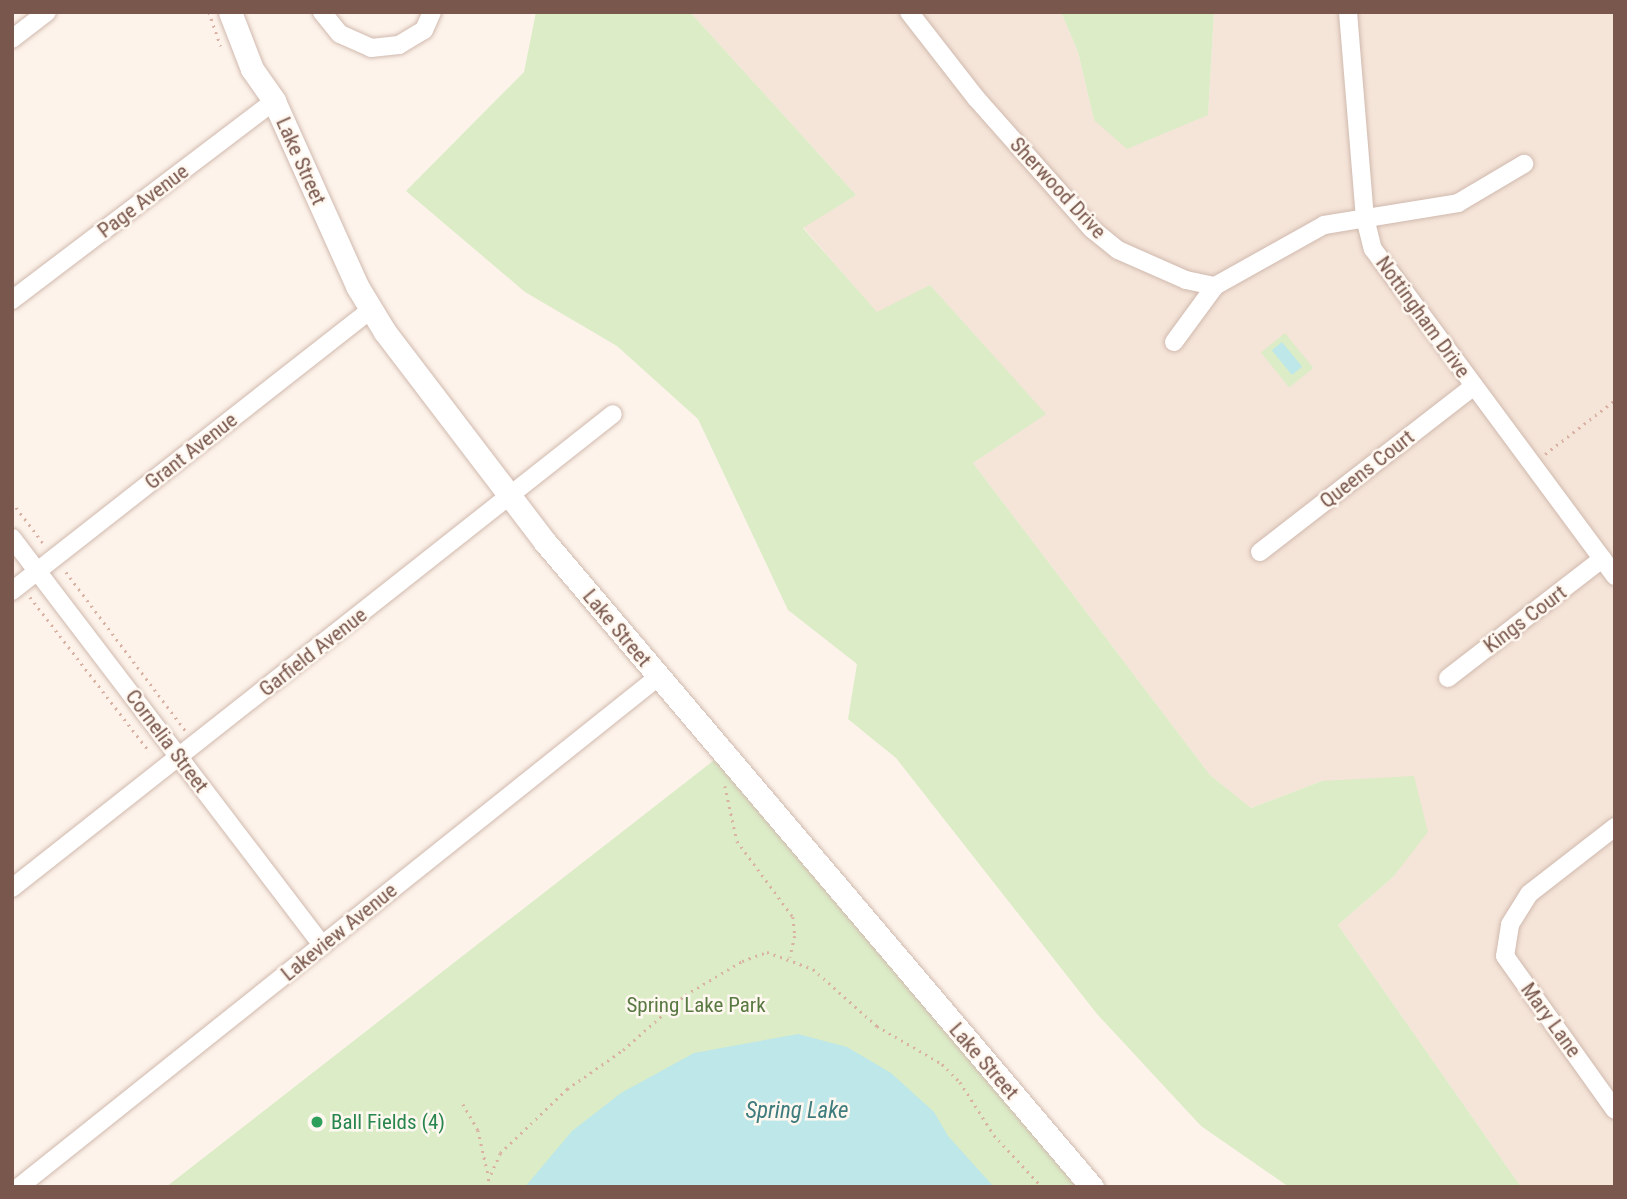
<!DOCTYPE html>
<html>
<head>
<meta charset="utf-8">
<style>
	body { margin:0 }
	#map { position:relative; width:1627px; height:1199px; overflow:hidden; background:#fdf3ea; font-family:"Roboto Condensed",sans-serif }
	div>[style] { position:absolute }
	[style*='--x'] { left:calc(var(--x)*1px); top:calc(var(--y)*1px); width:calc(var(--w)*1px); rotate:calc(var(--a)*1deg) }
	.residential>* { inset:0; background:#f5e4d8 }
	.green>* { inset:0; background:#dbecc7; transform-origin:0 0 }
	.water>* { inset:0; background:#bde7e8; transform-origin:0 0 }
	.path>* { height:2.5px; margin-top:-1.25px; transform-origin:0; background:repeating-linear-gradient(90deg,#d9b2a3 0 2px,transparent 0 7px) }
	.roads { filter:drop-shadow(0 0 2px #d0b9ae) drop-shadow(0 0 2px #d0b9ae) }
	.minor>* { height:18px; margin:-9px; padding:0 9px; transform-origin:9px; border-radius:9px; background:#fff }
	.tertiary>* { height:23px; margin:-11.5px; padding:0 11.5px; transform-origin:11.5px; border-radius:11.5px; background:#fff }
	.dots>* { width:19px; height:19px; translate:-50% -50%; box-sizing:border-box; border:4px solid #fff8f1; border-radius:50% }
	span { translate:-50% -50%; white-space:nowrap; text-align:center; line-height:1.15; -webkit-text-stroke:5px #fff8f1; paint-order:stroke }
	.street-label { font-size:21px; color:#79574c }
	.park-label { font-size:21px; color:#587941 }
	.leisure-label { font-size:21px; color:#27864d }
	.left { translate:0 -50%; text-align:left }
	.water-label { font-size:23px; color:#3f7c7e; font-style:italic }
	.frame { position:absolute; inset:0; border:14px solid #79574c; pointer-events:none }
</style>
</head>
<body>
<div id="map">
	<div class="residential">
		<i style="clip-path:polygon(690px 12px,1061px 12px,1078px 52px,1094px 120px,1208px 115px,1214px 12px,1615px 12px,1615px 1187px,1521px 1187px,1338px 925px,1393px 877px,1322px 781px,1251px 808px,1210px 775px,973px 463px,1045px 414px,930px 285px,877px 313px,803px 227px,856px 195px)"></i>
	</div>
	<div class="green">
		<i style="clip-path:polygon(536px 12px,690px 12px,856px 195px,803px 228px,877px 312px,930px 285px,1046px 414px,973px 463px,1210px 775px,1251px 808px,1322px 781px,1414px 776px,1428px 832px,1393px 877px,1338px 925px,1521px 1187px,1289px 1187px,1201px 1126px,1097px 1014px,896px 758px,848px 719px,857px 664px,788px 610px,698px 419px,617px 346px,525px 292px,406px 191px,524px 72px)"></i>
		<i style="clip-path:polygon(1061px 12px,1214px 12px,1208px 115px,1127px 149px,1094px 120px,1078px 52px)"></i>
		<i style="left:1285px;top:333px;width:45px;height:31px;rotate:51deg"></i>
		<i style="clip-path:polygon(722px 754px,1092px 1187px,166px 1187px)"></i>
	</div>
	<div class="water">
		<i style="left:1282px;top:342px;width:32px;height:13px;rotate:51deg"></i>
		<i style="clip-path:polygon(798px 1034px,847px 1047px,891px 1073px,934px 1112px,948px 1136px,994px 1187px,525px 1187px,572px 1131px,621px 1093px,694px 1053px)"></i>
	</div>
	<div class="path">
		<i style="--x:209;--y:12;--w:36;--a:71"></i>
		<i style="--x:1545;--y:454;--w:88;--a:-37.6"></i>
		<i style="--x:12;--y:502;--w:53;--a:52.7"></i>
		<i style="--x:66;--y:572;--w:199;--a:53"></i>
		<i style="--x:30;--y:597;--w:196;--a:52.3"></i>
		<i style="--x:725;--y:786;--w:56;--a:77.7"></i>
		<i style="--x:737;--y:841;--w:94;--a:53.6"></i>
		<i style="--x:793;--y:917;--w:19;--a:84"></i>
		<i style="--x:795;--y:936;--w:22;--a:103"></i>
		<i style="--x:463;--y:1104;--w:30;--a:60"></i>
		<i style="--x:478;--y:1130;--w:45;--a:77.2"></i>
		<i style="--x:485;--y:1187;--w:37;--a:-66"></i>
		<i style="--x:500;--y:1153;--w:93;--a:-43.7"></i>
		<i style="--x:567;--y:1089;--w:68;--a:-34.9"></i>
		<i style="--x:623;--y:1050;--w:83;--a:-41.6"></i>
		<i style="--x:685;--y:995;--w:66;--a:-30.8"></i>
		<i style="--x:742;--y:961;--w:27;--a:-20"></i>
		<i style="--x:767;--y:952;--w:49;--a:20.3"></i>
		<i style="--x:813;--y:969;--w:86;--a:41.7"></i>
		<i style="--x:877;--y:1026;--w:75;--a:30.3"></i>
		<i style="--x:942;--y:1064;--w:25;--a:45"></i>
		<i style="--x:960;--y:1082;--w:63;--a:57.3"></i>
		<i style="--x:994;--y:1135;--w:71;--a:47.3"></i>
	</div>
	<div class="roads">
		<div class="minor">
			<i style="--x:322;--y:12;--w:28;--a:51"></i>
			<i style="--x:340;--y:34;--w:34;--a:24"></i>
			<i style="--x:371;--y:48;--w:28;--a:-6"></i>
			<i style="--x:399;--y:45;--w:29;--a:-31"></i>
			<i style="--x:424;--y:30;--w:20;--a:-66"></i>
			<i style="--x:909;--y:12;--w:109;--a:52.1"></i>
			<i style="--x:976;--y:98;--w:175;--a:48.5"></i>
			<i style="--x:1092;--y:229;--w:33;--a:39"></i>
			<i style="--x:1118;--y:250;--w:74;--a:23.8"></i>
			<i style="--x:1186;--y:280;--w:30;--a:12"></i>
			<i style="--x:1215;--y:286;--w:125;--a:-29.2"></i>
			<i style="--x:1324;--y:225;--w:136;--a:-9.3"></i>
			<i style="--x:1458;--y:203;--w:77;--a:-30.6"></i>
			<i style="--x:1348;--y:12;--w:207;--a:85.3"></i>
			<i style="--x:1365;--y:218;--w:32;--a:76"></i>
			<i style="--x:1373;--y:249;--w:407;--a:53.5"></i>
			<i style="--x:12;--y:39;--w:44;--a:-37.6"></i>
			<i style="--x:12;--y:300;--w:329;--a:-37.2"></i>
			<i style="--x:1174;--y:342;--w:69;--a:-53.8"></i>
			<i style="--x:12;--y:538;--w:512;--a:52.7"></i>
			<i style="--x:1260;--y:552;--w:271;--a:-37.8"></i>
			<i style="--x:12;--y:591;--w:455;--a:-38.1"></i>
			<i style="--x:1448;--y:678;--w:195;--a:-37.7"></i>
			<i style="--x:1615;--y:827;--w:109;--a:142.1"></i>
			<i style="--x:1529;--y:894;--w:36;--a:122"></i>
			<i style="--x:1510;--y:925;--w:31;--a:99"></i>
			<i style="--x:1505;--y:956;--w:189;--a:54.5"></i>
			<i style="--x:12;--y:888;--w:765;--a:-38.26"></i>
			<i style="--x:19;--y:1187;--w:818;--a:-38.59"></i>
		</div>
		<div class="tertiary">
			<i style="--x:230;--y:12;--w:61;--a:68.9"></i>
			<i style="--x:252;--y:69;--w:39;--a:55"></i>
			<i style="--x:274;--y:101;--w:203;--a:65.8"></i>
			<i style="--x:357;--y:286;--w:54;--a:58.7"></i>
			<i style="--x:385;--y:332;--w:264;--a:52.7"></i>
			<i style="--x:545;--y:542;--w:846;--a:49.7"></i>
		</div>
	</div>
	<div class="dots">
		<i style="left:317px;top:1122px;background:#2e9e5b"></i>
	</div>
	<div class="street-label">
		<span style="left:301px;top:161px;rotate:66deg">Lake Street</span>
		<span style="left:1058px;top:188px;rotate:47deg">Sherwood Drive</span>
		<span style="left:143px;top:201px;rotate:-37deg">Page Avenue</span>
		<span style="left:1423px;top:317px;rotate:54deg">Nottingham Drive</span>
		<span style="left:191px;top:451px;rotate:-38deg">Grant Avenue</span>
		<span style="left:1367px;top:469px;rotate:-38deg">Queens Court</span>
		<span style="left:1525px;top:619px;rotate:-37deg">Kings Court</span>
		<span style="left:617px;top:628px;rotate:50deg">Lake Street</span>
		<span style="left:313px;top:652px;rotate:-38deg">Garfield Avenue</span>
		<span style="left:167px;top:741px;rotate:53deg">Cornelia Street</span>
		<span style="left:339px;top:932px;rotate:-39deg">Lakeview Avenue</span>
		<span style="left:1551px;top:1020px;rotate:54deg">Mary Lane</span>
		<span style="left:984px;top:1061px;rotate:49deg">Lake Street</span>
	</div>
	<div class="park-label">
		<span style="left:696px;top:1005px">Spring Lake Park</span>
	</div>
	<div class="leisure-label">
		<span class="left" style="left:331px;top:1122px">Ball Fields (4)</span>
	</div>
	<div class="water-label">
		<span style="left:797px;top:1111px">Spring Lake</span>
	</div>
	<div class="frame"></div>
</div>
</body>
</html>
